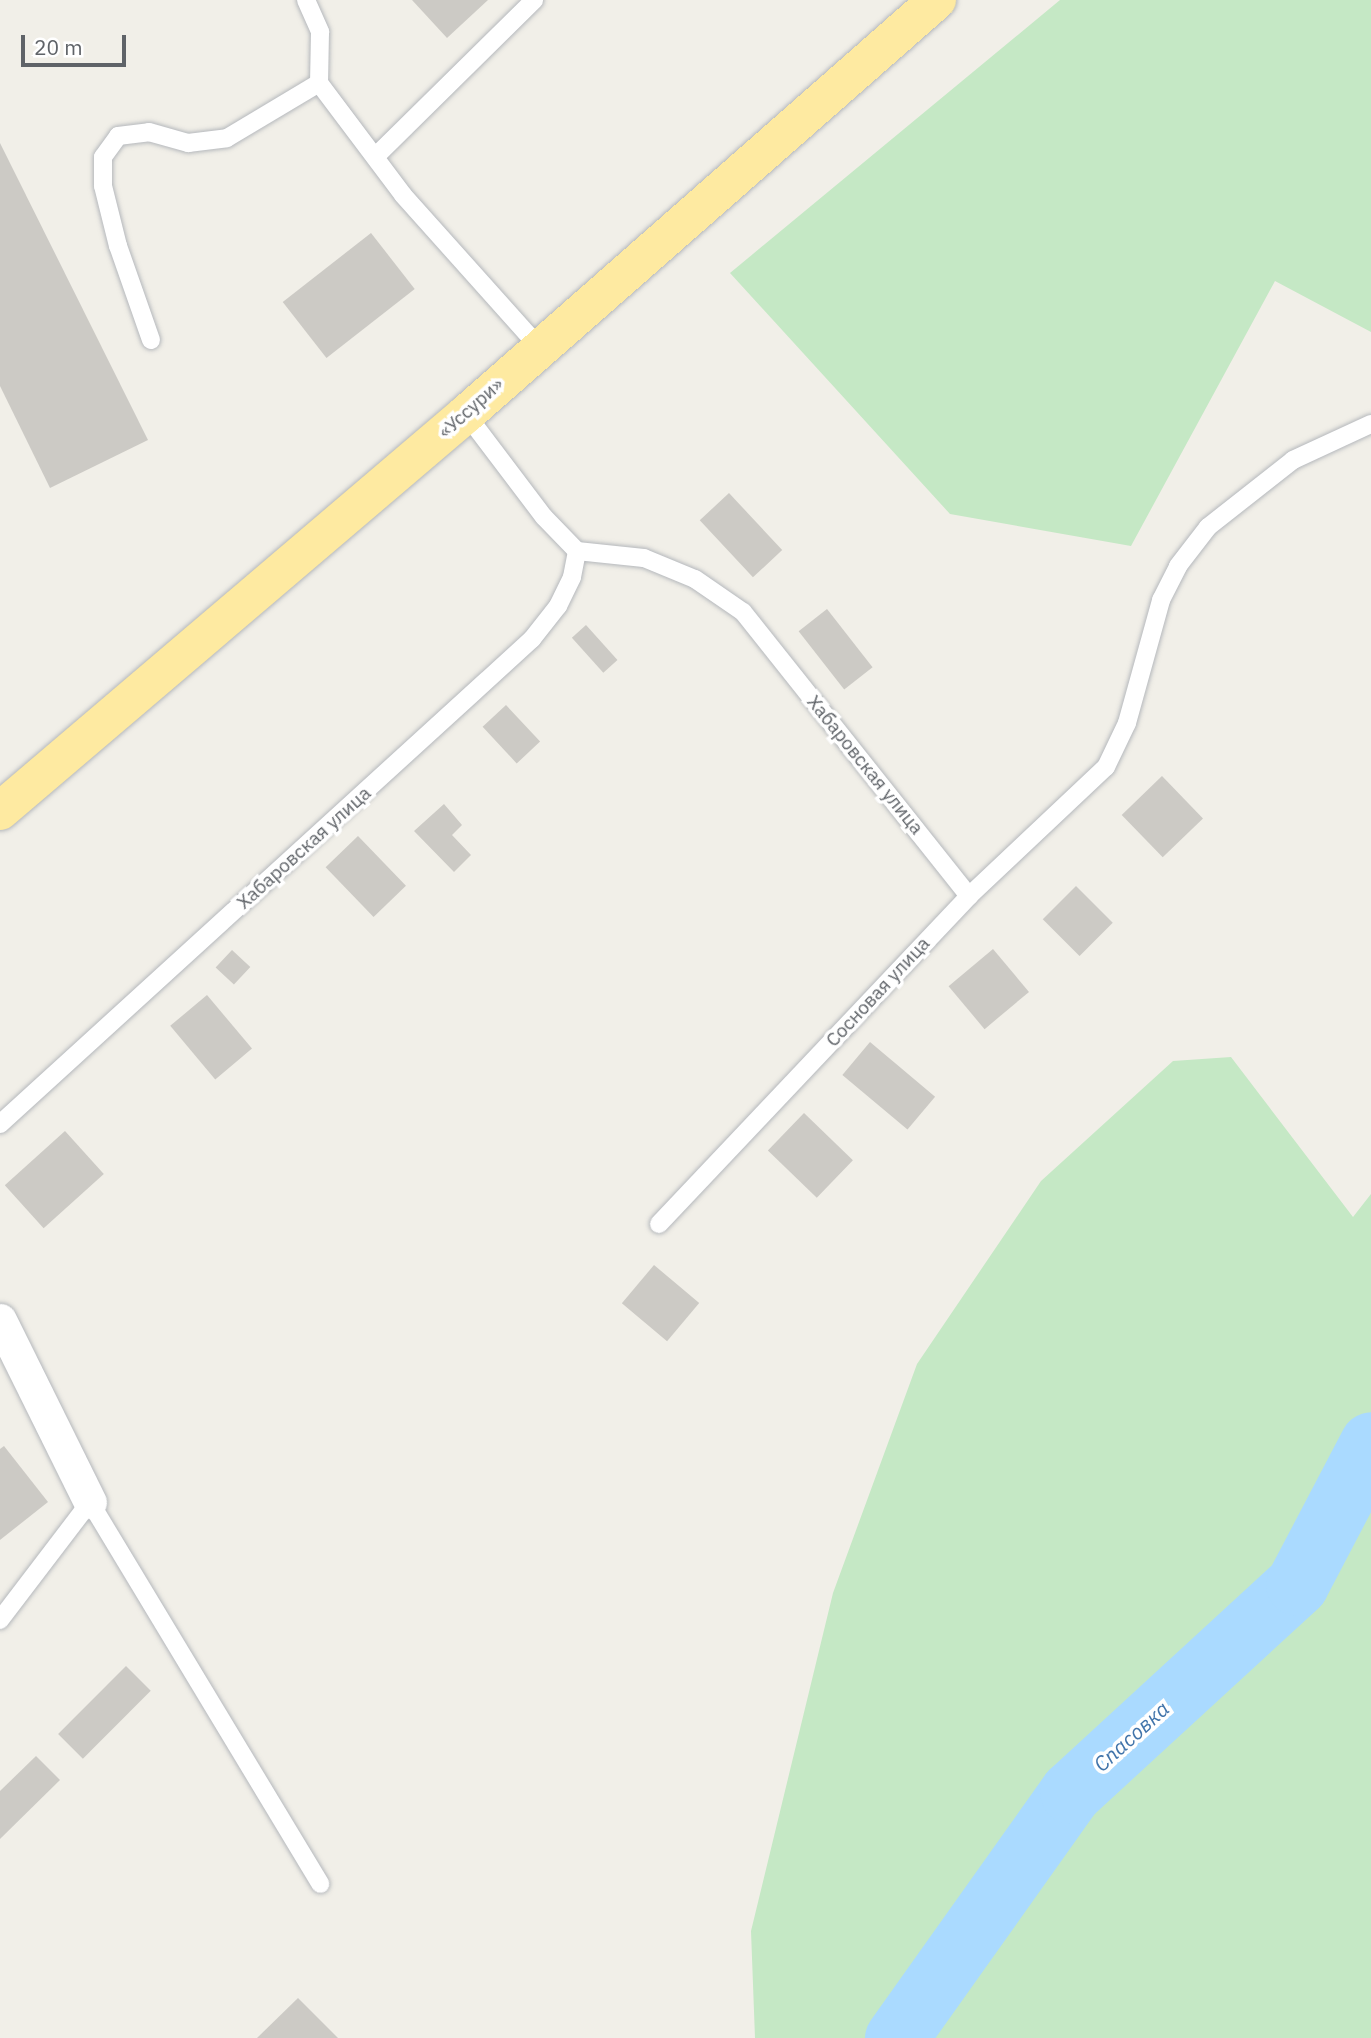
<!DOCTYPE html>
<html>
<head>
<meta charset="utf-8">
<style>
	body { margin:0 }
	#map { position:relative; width:1371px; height:2038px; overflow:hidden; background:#f1efe8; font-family:"IBM Plex Sans",sans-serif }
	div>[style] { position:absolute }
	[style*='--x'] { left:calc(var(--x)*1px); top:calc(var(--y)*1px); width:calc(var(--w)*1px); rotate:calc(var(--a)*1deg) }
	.green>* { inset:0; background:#c5e8c5 }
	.river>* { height:63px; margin:-31.5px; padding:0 31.5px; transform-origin:31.5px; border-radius:31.5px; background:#aadaff }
	.building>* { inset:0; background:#cccac5; transform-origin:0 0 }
	.roads { filter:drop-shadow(0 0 2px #b5b8bc) drop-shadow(0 0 2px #b5b8bc) }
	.service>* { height:18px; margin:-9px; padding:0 9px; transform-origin:9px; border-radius:9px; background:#fff }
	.minor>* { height:33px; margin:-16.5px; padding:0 16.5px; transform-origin:16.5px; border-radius:16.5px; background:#fff }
	.trunk>* { height:38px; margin:-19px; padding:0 19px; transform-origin:19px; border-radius:19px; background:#feeaa1 }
	span { translate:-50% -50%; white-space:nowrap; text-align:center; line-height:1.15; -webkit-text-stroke:7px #fff; paint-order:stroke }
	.street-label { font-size:19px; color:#5f6368 }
	.water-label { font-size:21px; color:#4174aa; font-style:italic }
	.scale { position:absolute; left:21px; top:35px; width:105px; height:32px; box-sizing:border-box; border:4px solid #5f6368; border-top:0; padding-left:9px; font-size:21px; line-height:24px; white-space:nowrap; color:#5f6368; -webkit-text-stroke:5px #fff; paint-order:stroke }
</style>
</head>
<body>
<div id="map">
	<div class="green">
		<i style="clip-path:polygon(1060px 0,1371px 0,1371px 332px,1275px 281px,1131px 546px,950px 514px,730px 273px)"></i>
		<i style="clip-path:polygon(1231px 1057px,1353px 1217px,1371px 1194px,1371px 2038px,755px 2038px,751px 1931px,833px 1593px,917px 1364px,1041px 1181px,1173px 1061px)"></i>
	</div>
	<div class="river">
		<i style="--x:896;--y:2038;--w:302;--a:-54.6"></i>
		<i style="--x:1071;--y:1792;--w:307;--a:-42.6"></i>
		<i style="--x:1297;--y:1584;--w:159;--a:-62.3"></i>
	</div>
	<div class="building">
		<i style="clip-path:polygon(412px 0,488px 0,447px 38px)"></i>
		<i style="clip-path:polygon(0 143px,148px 440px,50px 488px,0 386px)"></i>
		<i style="left:371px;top:233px;width:71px;height:112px;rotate:52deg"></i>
		<i style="left:729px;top:493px;width:78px;height:40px;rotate:47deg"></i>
		<i style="left:827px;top:609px;width:74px;height:36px;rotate:52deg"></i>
		<i style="left:586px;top:625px;width:47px;height:19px;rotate:48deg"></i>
		<i style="left:506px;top:705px;width:50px;height:32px;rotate:47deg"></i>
		<i style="left:1162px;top:776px;width:59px;height:56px;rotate:46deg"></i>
		<i style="clip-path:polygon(444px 804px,462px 825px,452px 835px,471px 855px,454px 872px,414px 831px)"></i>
		<i style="left:358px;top:836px;width:69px;height:45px;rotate:46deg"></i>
		<i style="left:1076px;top:886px;width:52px;height:47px;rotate:45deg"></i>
		<i style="left:993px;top:949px;width:56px;height:58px;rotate:50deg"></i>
		<i style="left:232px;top:950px;width:25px;height:24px;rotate:43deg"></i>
		<i style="left:207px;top:995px;width:70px;height:48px;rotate:50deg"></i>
		<i style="left:870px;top:1042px;width:85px;height:43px;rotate:40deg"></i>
		<i style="left:804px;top:1113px;width:68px;height:52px;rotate:44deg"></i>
		<i style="left:65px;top:1131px;width:58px;height:81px;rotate:48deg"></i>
		<i style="left:654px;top:1265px;width:59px;height:50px;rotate:40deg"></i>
		<i style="clip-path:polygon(4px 1446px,48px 1502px,0 1540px,0 1449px)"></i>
		<i style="left:126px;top:1666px;width:35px;height:96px;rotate:45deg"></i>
		<i style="clip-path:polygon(36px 1756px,60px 1780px,0 1839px,0 1791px)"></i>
		<i style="clip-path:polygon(298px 1998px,338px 2038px,257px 2038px)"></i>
	</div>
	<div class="roads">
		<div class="service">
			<i style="--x:306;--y:0;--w:35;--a:66"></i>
			<i style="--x:320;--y:32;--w:51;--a:91.1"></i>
			<i style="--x:319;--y:83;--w:140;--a:53.1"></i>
			<i style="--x:403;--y:195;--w:204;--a:48.2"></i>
			<i style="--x:376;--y:156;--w:222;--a:-44.6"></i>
			<i style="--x:151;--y:340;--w:100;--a:-109.3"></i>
			<i style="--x:118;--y:246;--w:62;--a:-104"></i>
			<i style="--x:103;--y:186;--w:29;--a:-90"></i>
			<i style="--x:103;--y:157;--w:26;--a:-54"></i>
			<i style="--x:118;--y:136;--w:31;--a:-7"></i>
			<i style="--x:149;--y:132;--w:41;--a:15.8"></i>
			<i style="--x:188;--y:143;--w:39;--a:-7"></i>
			<i style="--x:227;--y:138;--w:107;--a:-30.9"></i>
			<i style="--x:466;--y:414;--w:129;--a:52.9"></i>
			<i style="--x:544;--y:517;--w:47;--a:45.9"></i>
			<i style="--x:577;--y:551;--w:67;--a:6"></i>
			<i style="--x:644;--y:558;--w:55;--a:22.4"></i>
			<i style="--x:695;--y:579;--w:58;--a:34.5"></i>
			<i style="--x:743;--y:612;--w:363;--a:51.5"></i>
			<i style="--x:0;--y:1124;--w:720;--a:-42.35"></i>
			<i style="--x:532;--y:639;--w:42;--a:-51.8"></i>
			<i style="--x:558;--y:606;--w:32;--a:-64"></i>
			<i style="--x:572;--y:577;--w:26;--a:-79"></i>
			<i style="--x:659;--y:1224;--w:451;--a:-46.6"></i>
			<i style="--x:969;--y:896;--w:188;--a:-43.3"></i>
			<i style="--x:1106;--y:767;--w:49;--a:-64.5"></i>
			<i style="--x:1127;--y:723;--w:128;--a:-74.5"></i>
			<i style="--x:1161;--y:600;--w:38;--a:-63"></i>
			<i style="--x:1178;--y:566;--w:49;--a:-52.4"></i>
			<i style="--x:1208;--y:527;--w:108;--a:-38.2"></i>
			<i style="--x:1293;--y:460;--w:86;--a:-24.8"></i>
			<i style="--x:0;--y:1620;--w:148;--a:-52.7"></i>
			<i style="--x:90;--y:1502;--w:446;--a:58.9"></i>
		</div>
		<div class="minor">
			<i style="--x:0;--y:1320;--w:203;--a:63.7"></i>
		</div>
		<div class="trunk">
			<i style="--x:0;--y:811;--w:612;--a:-40.43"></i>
			<i style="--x:466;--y:414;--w:627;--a:-41.31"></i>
		</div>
	</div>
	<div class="street-label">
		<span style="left:471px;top:408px;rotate:-42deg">«Уссури»</span>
		<span style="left:865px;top:765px;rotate:51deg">Хабаровская улица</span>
		<span style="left:304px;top:848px;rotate:-42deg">Хабаровская улица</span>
		<span style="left:878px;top:992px;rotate:-47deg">Сосновая улица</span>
	</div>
	<div class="water-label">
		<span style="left:1131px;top:1736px;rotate:-42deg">Спасовка</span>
	</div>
	<div class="scale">20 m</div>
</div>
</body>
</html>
